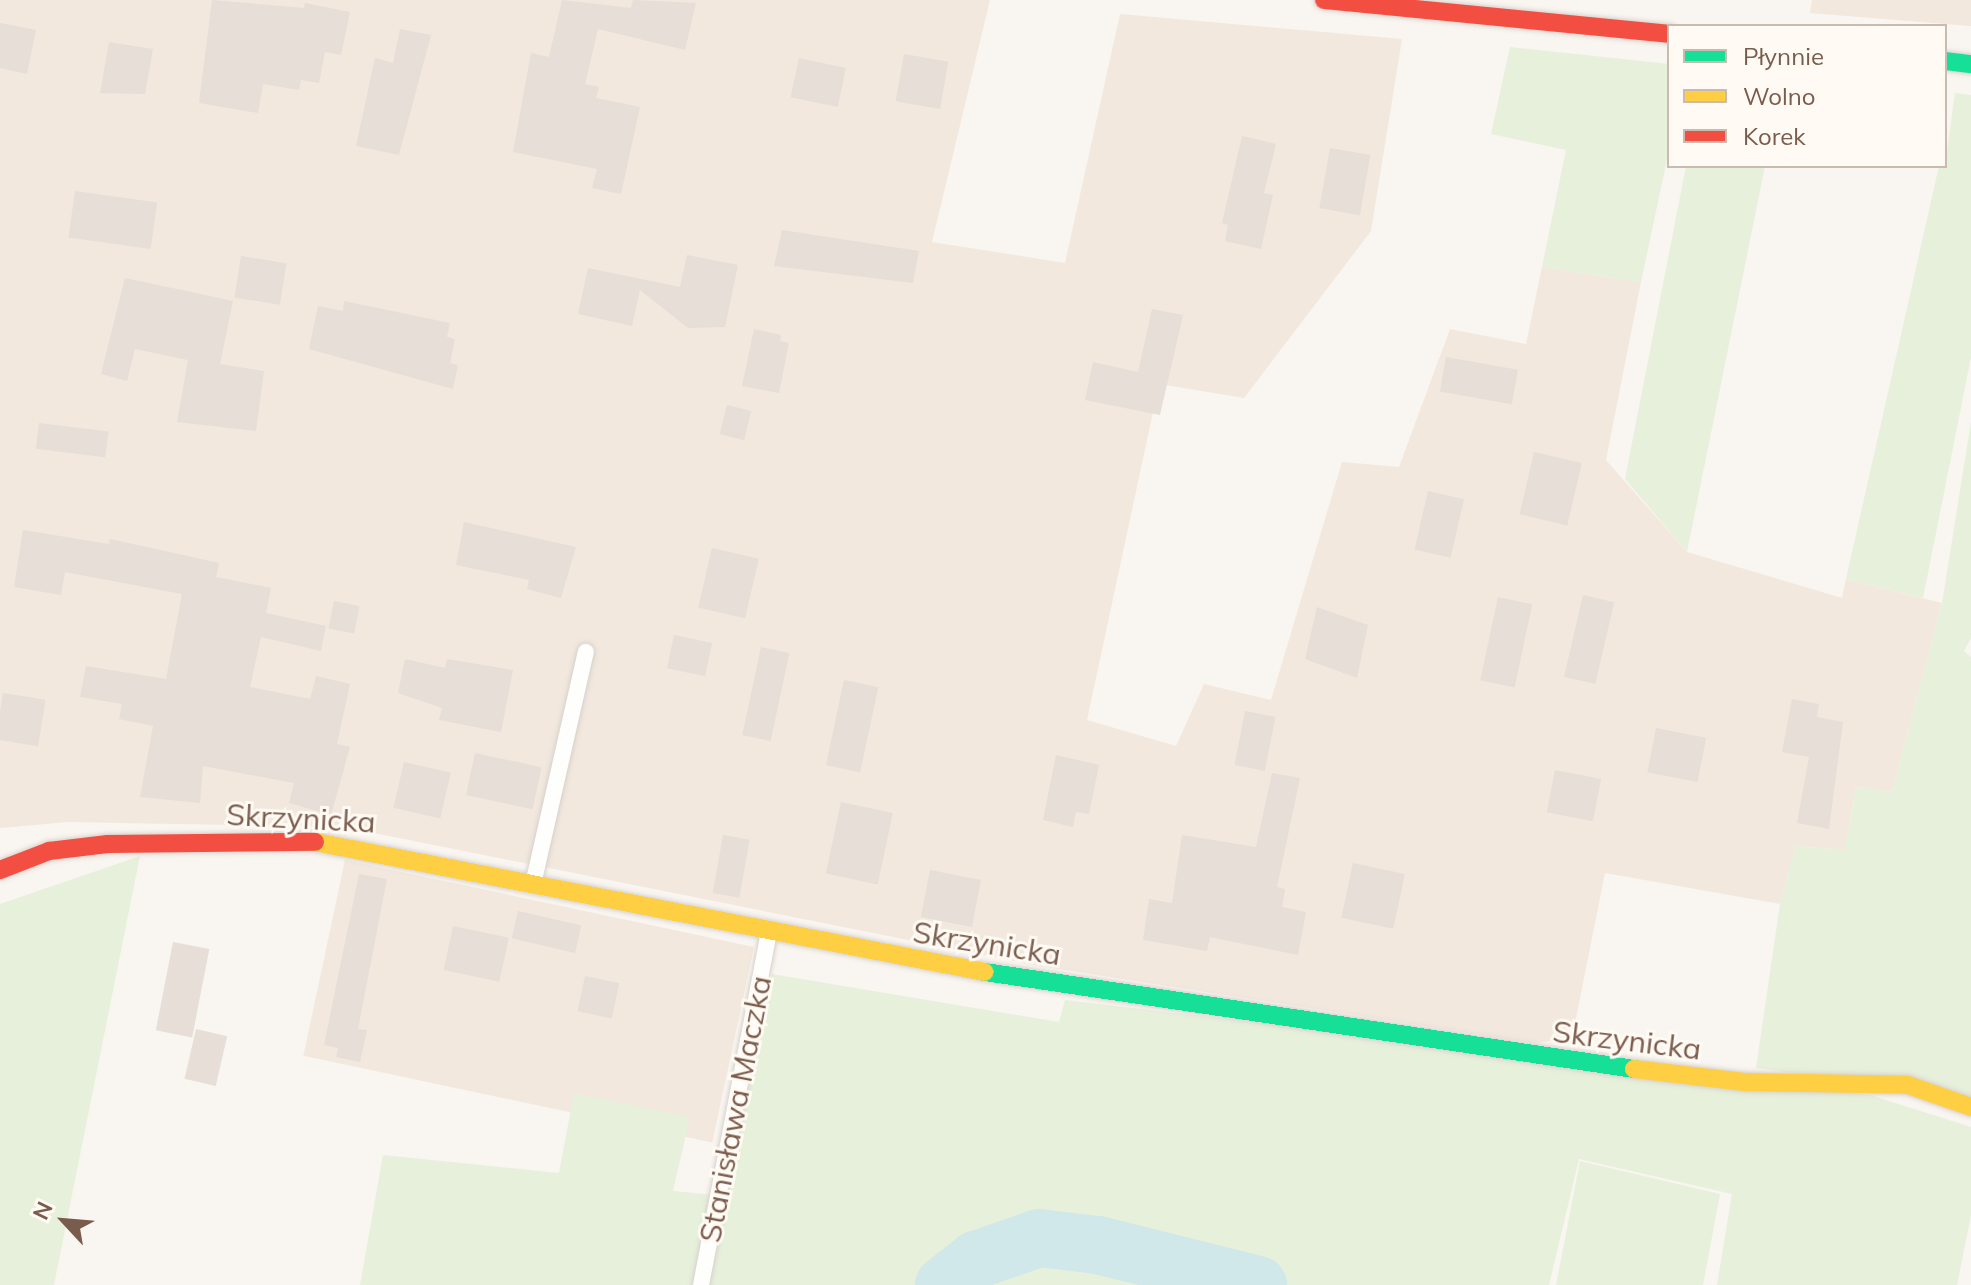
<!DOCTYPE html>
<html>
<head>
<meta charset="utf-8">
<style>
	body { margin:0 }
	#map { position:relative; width:1971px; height:1285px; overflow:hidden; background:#f9f5f0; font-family:Mulish,sans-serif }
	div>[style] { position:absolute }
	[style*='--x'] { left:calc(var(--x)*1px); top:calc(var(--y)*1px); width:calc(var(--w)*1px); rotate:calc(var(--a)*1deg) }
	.residential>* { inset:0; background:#f2e8de; transform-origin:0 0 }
	.green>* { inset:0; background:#e7f0db }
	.river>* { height:58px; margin:-29px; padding:0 29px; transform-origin:29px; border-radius:29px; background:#d0e8ea }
	.building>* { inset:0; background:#e6ded7; transform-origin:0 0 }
	.roads { filter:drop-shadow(0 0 2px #d7d1cb) drop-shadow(0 0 2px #d7d1cb) }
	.lane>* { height:16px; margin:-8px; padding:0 8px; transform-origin:8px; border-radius:8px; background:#fefefd }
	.fast>* { height:18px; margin:-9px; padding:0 9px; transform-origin:9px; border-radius:9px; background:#16e098 }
	.slow>* { height:18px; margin:-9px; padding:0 9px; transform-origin:9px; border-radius:9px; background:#ffcf43 }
	.jam>* { height:18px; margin:-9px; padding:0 9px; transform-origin:9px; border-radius:9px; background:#f24e42 }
	span { translate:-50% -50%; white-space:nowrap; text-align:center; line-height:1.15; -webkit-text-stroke:6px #fffaf3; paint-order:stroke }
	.street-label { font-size:30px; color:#7a5c4d }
	.legend { position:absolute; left:1667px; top:24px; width:280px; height:144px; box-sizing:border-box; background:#fffaf3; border:2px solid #cabbb1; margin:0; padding:10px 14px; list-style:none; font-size:24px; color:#7a5c4d }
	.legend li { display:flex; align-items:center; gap:16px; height:40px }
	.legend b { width:40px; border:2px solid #cabbb1 }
	.north { position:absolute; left:24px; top:1181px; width:80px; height:80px; -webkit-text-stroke:6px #fffaf3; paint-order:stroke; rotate:296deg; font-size:22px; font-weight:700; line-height:32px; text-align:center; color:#7a5c4d }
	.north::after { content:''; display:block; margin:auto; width:28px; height:36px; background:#7a5c4d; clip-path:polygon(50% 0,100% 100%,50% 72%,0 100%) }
</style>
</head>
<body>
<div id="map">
	<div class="residential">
		<i style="clip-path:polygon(0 0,990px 0,932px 242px,1065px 263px,1120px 14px,1402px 39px,1371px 231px,1244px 398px,1159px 384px,1087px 720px,1176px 746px,1204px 684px,1271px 700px,1342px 462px,1399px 467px,1450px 329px,1526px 344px,1542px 267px,1641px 282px,1606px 460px,1687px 552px,1842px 598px,1846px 579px,1942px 603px,1892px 792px,1856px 787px,1845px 850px,1796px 846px,1780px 904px,1605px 873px,1572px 1038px,1535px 1043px,1033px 965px,344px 827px,68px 822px,0 828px)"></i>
		<i style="clip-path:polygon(1812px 0,1971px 0,1971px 26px,1810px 13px)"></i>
		<i style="left:345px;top:860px;width:418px;height:200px;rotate:12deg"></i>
	</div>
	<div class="green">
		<i style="clip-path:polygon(1510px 47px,1669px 64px,1669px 150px,1641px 282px,1542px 267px,1566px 150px,1491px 134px)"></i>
		<i style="clip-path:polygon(1955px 93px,1971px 95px,1971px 357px,1923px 598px,1846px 579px,1939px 166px,1945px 166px)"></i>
		<i style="clip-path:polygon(1686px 166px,1765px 166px,1687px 552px,1625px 479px)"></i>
		<i style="clip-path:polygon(1971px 422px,1971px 638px,1964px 651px,1971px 657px,1971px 1098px,1756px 1068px,1780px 904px,1796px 846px,1845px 850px,1856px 787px,1892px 792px,1942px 603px)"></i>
		<i style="clip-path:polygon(140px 856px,54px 1285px,0 1285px,0 904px)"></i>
		<i style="clip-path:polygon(772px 974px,1059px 1022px,1065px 1000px,1870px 1095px,1971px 1127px,1971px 1215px,1957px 1285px,1717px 1285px,1732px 1194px,1579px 1159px,1549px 1285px,360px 1285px,383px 1155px,559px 1173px,574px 1093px,690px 1117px,673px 1191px,725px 1196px)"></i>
		<i style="clip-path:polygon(1580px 1161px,1720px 1194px,1703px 1285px,1556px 1285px)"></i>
	</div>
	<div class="river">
		<i style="--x:944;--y:1285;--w:41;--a:-38"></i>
		<i style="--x:976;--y:1260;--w:67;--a:-19.2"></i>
		<i style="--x:1039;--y:1238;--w:59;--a:6.8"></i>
		<i style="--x:1098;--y:1245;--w:165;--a:14"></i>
	</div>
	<div class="building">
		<i style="clip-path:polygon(212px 0,304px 8px,305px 3px,350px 12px,341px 55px,325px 52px,319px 83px,301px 80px,299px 90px,263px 84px,258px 113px,199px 103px)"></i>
		<i style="clip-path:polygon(562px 0,631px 8px,633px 0,696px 3px,685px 50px,598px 29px,585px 84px,599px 87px,596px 98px,640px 107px,621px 194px,592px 188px,597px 169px,513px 152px,531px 53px,549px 57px)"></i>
		<i style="clip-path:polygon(0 23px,36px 30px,27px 74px,0 68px)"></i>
		<i style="clip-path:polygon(400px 29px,431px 35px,399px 155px,356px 146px,375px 58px,393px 63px)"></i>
		<i style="clip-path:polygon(109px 42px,153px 49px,145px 94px,100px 93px)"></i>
		<i style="left:904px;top:54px;width:45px;height:48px;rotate:10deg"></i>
		<i style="left:799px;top:58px;width:48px;height:40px;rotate:12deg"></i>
		<i style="clip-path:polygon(1242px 136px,1276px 144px,1264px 193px,1273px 195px,1261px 249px,1225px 241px,1228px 225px,1222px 223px)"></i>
		<i style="left:1330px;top:148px;width:41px;height:61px;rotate:10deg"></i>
		<i style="left:75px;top:191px;width:83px;height:47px;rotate:8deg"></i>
		<i style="clip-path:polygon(782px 230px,919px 251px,913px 283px,774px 266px)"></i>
		<i style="clip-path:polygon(687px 255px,738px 265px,725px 327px,688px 328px,640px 290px,632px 326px,578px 314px,588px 268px,680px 287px)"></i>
		<i style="left:241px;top:256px;width:46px;height:42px;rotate:9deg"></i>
		<i style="clip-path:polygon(125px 278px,233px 301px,220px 364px,264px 371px,256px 431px,177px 422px,188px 360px,135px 349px,127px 381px,101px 374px)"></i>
		<i style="clip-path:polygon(344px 301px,450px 323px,447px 337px,455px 339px,450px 363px,458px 365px,453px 389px,309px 349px,318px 306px,343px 311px)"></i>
		<i style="clip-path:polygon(1152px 309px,1183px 315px,1160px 415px,1085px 400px,1093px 362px,1138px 372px)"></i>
		<i style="clip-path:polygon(754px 329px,781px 335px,780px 341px,789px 343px,779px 393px,742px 386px)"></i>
		<i style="left:1446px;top:357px;width:73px;height:35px;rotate:10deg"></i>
		<i style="left:727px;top:405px;width:25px;height:30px;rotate:14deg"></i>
		<i style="left:39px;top:423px;width:70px;height:26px;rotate:7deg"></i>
		<i style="left:1534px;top:452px;width:49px;height:64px;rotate:13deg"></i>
		<i style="left:1428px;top:491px;width:37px;height:60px;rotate:13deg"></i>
		<i style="clip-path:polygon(464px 522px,576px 547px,561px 598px,527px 589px,529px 580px,456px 565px)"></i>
		<i style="clip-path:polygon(23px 530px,109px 544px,110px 539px,219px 563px,216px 577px,271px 588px,266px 613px,326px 626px,321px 651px,261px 637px,250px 687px,310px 699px,316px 676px,350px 684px,337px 744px,350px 747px,331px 815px,289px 803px,294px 783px,203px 766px,200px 803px,140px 797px,153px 726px,119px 719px,122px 704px,80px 697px,86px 666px,166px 679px,182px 594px,65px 572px,61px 595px,14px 587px)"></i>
		<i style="left:712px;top:548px;width:48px;height:61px;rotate:13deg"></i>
		<i style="left:1583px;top:595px;width:32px;height:84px;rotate:13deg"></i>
		<i style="left:1498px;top:597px;width:35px;height:85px;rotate:12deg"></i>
		<i style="left:334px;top:601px;width:26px;height:28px;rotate:11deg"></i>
		<i style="clip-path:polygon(1317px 607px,1368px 625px,1357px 678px,1305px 659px)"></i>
		<i style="left:674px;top:635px;width:39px;height:34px;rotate:12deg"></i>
		<i style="left:761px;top:647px;width:29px;height:90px;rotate:12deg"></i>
		<i style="clip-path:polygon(405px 659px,445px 668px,447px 659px,513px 670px,501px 732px,439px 720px,442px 708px,398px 693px)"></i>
		<i style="left:844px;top:680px;width:35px;height:87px;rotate:12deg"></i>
		<i style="left:3px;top:693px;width:43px;height:47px;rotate:9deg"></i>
		<i style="clip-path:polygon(1792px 699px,1819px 704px,1817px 717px,1843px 722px,1829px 829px,1797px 823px,1809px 757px,1782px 752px)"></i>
		<i style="left:1245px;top:711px;width:31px;height:55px;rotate:11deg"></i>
		<i style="left:1656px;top:728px;width:51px;height:45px;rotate:11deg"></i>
		<i style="left:475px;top:753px;width:68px;height:43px;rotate:12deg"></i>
		<i style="clip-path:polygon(1056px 755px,1099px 765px,1089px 814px,1076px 812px,1073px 827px,1043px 820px)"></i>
		<i style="left:404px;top:762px;width:48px;height:47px;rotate:13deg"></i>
		<i style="left:1555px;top:770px;width:47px;height:43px;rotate:11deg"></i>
		<i style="clip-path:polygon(1272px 773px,1300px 778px,1277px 887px,1285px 889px,1282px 907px,1306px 912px,1298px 955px,1210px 937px,1207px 951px,1143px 940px,1149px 899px,1172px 903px,1182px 835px,1256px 847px)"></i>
		<i style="left:841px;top:802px;width:53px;height:73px;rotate:12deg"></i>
		<i style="left:723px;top:835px;width:27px;height:59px;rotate:10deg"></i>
		<i style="left:1353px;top:863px;width:53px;height:56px;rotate:12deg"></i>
		<i style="left:930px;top:870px;width:52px;height:48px;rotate:11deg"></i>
		<i style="clip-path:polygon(359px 874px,387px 879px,358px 1029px,367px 1030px,360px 1062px,336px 1057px,338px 1048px,324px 1045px)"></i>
		<i style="left:518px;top:911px;width:65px;height:28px;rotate:13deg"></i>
		<i style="left:453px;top:926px;width:57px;height:45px;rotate:12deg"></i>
		<i style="left:173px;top:942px;width:37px;height:90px;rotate:11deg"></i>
		<i style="left:585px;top:976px;width:35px;height:36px;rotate:12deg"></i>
		<i style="left:196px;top:1029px;width:32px;height:51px;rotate:13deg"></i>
	</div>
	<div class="roads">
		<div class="lane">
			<i style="--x:534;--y:880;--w:234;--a:-77.2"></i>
			<i style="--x:701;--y:1285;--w:359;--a:-79.1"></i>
		</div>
		<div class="fast">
			<i style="--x:1945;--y:61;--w:26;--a:7"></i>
			<i style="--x:985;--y:972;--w:656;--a:8.5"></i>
		</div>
		<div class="slow">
			<i style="--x:315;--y:842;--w:682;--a:10.98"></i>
			<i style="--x:1634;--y:1069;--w:111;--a:6.7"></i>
			<i style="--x:1744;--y:1082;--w:164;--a:1"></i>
			<i style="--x:1908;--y:1085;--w:67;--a:19.2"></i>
		</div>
		<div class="jam">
			<i style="--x:1324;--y:0;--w:347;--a:5.6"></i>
			<i style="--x:0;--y:870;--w:53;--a:-21.2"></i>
			<i style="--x:49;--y:851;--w:59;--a:-6.8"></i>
			<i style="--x:108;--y:844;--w:207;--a:-0.6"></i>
		</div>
	</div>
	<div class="street-label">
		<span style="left:301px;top:818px;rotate:3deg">Skrzynicka</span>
		<span style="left:987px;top:943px;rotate:9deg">Skrzynicka</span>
		<span style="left:1627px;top:1040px;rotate:7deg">Skrzynicka</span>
		<span style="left:735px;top:1109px;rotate:-79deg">Stanisława Maczka</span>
	</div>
	<ul class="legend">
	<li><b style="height:10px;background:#16e098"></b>Płynnie</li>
	<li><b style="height:10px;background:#ffcf43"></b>Wolno</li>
	<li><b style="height:10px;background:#f24e42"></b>Korek</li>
	</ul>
	<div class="north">N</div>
</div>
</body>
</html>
